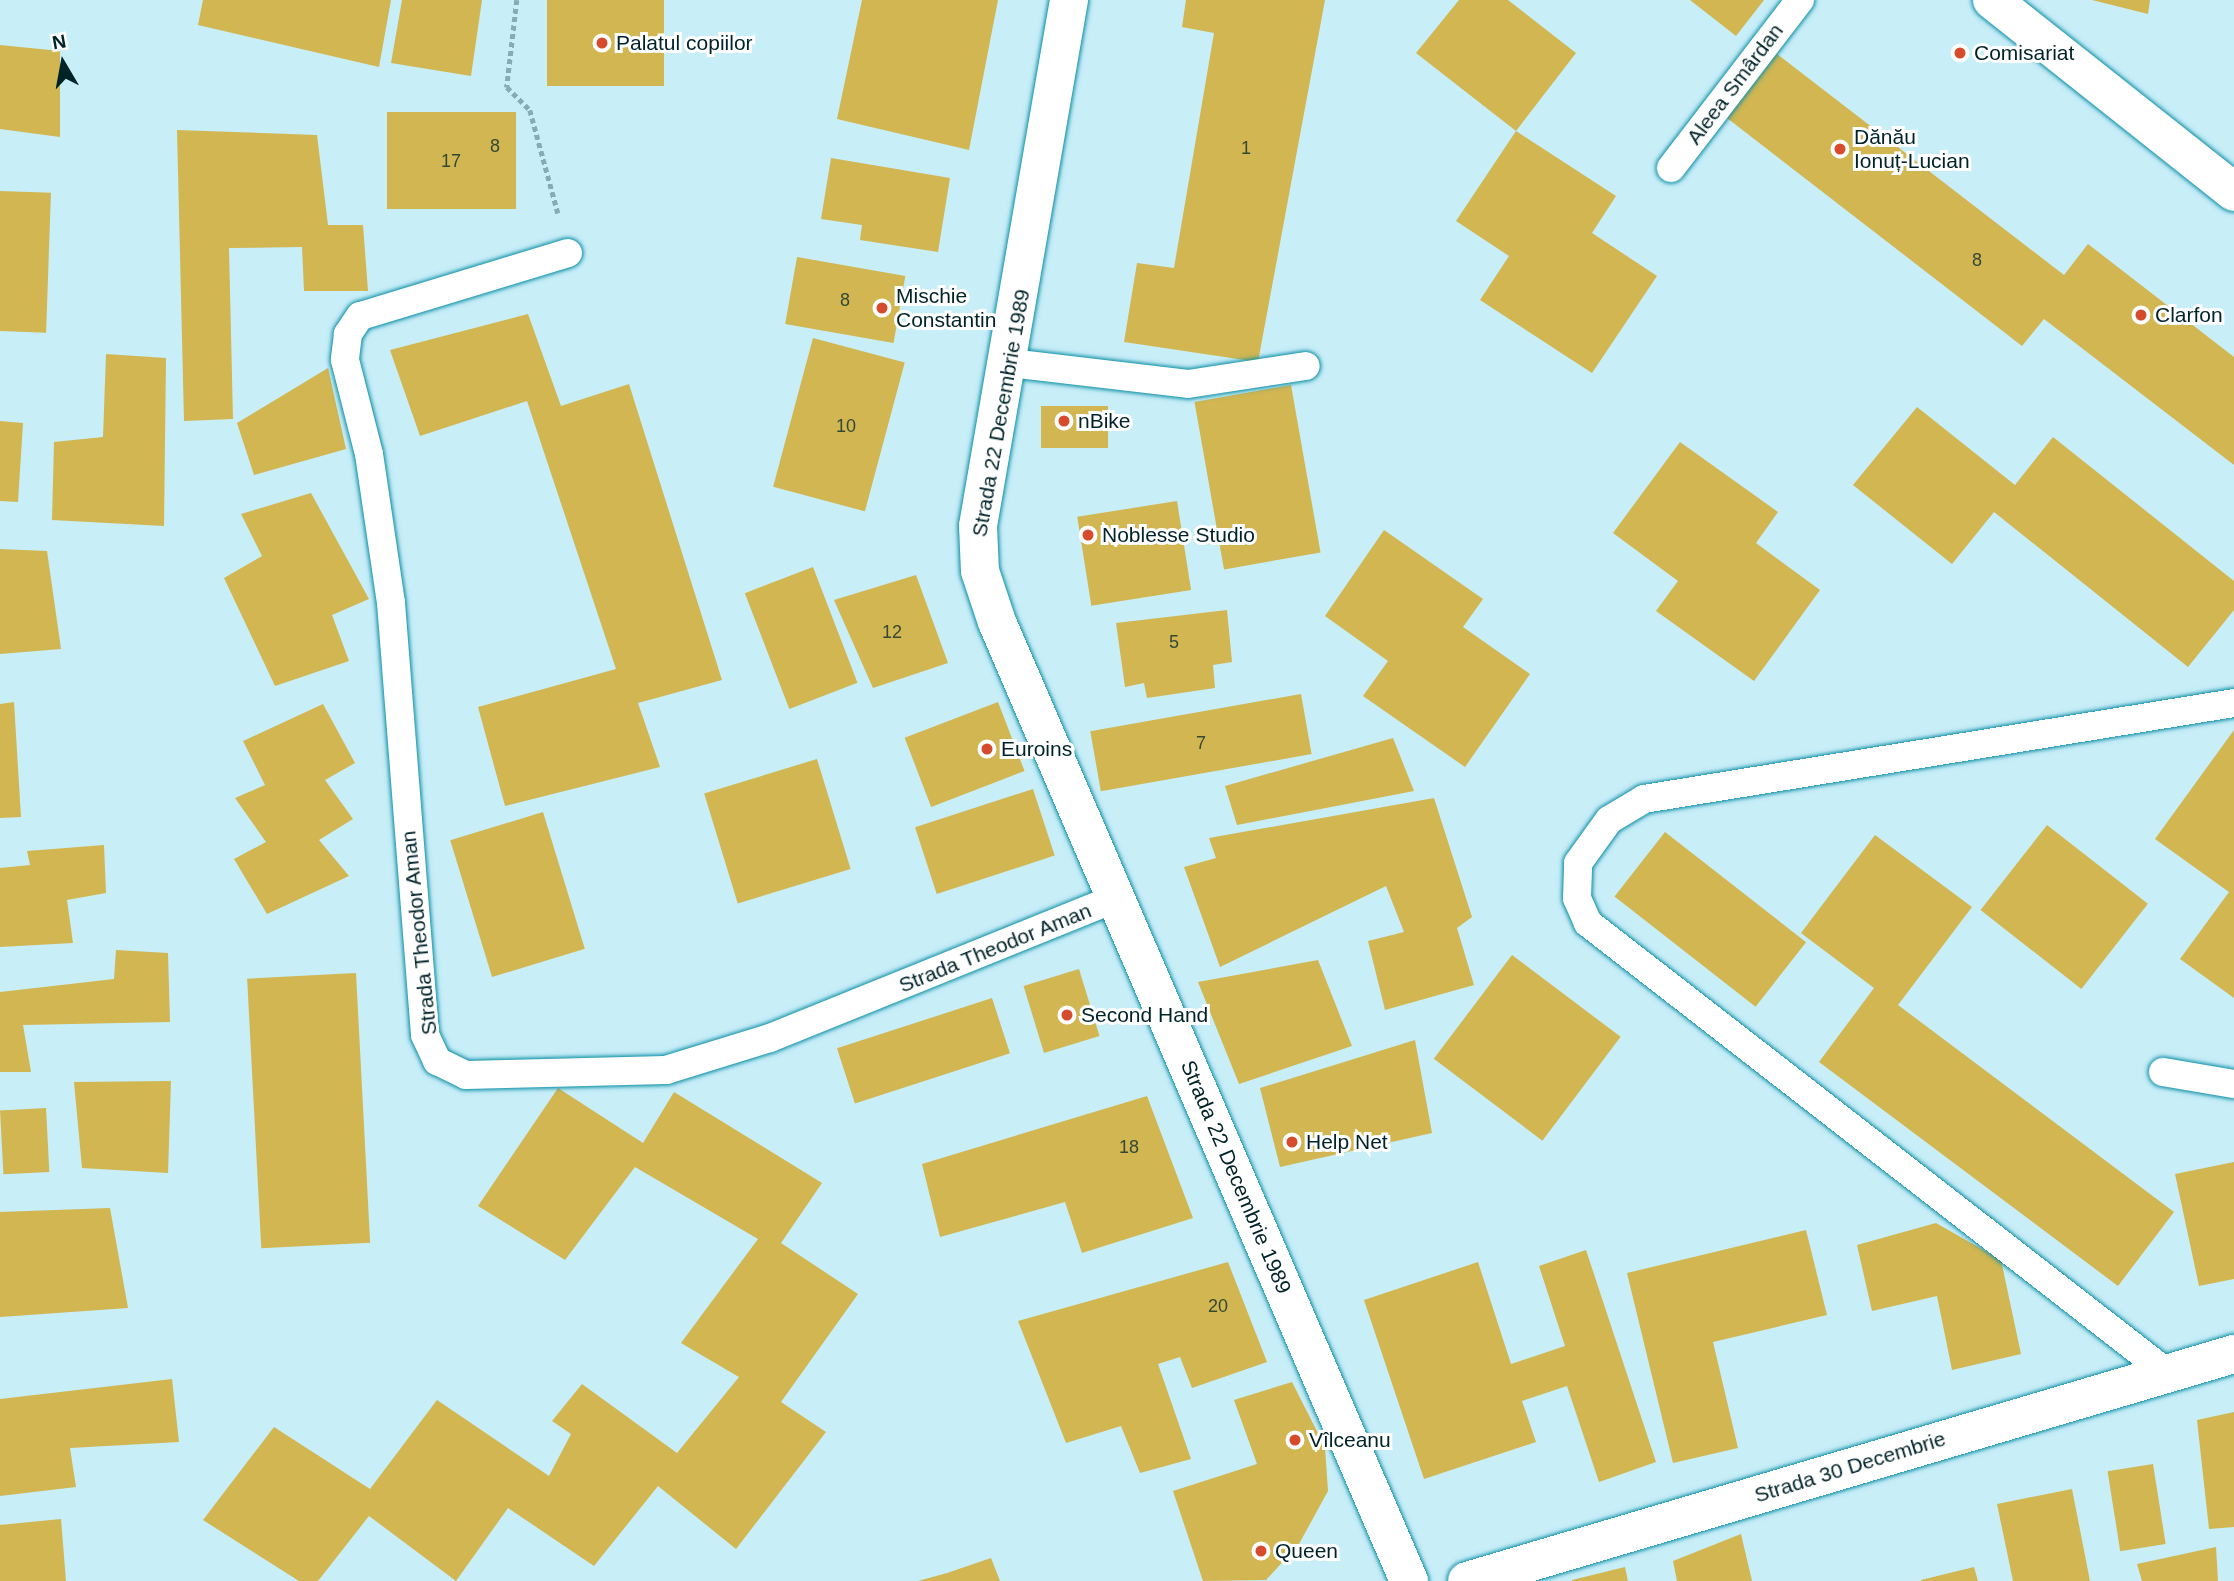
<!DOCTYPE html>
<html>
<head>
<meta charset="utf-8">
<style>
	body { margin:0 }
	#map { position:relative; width:2234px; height:1581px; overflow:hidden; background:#c8eef8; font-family:Helvetica,sans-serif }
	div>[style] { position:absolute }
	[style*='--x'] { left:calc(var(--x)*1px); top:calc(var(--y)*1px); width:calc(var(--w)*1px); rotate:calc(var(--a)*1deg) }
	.building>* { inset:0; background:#d1b652; transform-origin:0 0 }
	.path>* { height:4.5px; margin-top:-2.25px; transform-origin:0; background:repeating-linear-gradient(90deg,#86abb4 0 5px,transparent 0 8.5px) }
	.roads { filter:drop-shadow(0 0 2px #0a8ea5) drop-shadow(0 0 2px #0a8ea5) }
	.service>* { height:28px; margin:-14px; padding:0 14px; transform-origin:14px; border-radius:14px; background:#fff }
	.minor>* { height:38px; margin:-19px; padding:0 19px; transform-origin:19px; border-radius:19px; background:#fff }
	.secondary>* { height:38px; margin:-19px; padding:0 19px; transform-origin:19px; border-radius:19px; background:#fff }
	.dots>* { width:19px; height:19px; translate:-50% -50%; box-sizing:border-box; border:4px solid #fff; border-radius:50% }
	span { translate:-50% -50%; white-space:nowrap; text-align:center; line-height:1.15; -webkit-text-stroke:6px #fff; paint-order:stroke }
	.number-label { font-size:18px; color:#344834 }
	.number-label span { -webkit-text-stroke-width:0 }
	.poi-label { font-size:21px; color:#00232a }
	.left { translate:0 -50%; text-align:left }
	.street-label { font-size:21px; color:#00232a }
	.north { position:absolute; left:28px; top:28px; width:70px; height:70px; -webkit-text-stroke:5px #fff; paint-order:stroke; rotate:350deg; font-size:19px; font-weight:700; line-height:28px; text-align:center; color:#00232a }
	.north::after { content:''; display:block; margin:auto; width:24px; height:32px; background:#00232a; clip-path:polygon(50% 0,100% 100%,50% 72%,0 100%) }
</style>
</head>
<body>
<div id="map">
	<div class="building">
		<i style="clip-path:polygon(203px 0,391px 0,379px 67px,198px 25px)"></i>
		<i style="clip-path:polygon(402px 0,482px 0,471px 76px,391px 63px)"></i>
		<i style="left:547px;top:0;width:117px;height:86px"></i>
		<i style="clip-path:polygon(862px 0,998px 0,969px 150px,837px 119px)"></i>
		<i style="clip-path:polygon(1186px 0,1325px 0,1258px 362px,1124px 342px,1137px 263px,1174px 268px,1214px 33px,1182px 27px)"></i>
		<i style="clip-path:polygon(1459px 0,1508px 0,1576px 53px,1516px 131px,1416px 53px)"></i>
		<i style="clip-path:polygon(1690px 0,1764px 0,1736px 36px)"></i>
		<i style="clip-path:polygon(2092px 0,2150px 0,2148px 14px)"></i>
		<i style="clip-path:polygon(0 45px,60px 51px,60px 137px,0 129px)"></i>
		<i style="clip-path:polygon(1777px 54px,2064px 275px,2088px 244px,2234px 357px,2234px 465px,2044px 319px,2022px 346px,1727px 118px)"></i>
		<i style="left:387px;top:112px;width:129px;height:97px"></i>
		<i style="clip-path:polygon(177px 130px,317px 135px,328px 225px,363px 225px,368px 291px,304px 291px,302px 247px,229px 248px,233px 419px,184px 421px)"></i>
		<i style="clip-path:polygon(1516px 131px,1616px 196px,1592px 233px,1657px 276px,1592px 373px,1480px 300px,1509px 256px,1456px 221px)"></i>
		<i style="clip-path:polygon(831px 158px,950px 178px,938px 252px,860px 240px,862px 225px,821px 219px)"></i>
		<i style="left:0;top:191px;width:51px;height:140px;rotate:2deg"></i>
		<i style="left:797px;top:257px;width:110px;height:68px;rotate:10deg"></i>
		<i style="clip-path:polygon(528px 314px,561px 406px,629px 384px,722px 680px,638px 703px,660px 767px,505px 806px,478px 707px,616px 669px,527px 401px,420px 436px,390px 350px)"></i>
		<i style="left:813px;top:338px;width:95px;height:154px;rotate:15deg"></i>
		<i style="clip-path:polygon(106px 354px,166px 358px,164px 526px,52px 520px,54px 442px,103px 437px)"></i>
		<i style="clip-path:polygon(328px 368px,346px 449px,254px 475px,237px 423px)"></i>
		<i style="left:1291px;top:385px;width:170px;height:98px;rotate:80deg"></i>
		<i style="left:1108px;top:406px;width:42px;height:67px;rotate:90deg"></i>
		<i style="clip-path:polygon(1917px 407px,2015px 485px,2053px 437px,2234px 581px,2234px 610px,2188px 667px,1994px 512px,1952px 564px,1853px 485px)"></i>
		<i style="clip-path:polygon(0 421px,23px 423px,18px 502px,0 501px)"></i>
		<i style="clip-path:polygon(1680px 442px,1778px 512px,1756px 543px,1820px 590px,1754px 681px,1656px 611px,1678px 581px,1613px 533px)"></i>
		<i style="clip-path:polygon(311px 493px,369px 599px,332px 615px,349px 661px,275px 686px,224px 578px,262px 556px,241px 514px)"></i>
		<i style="left:1177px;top:501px;width:90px;height:101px;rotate:81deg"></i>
		<i style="clip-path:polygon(1384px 530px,1483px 599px,1463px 627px,1530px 674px,1465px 767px,1363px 696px,1388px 661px,1325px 616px)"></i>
		<i style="clip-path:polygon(0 549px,47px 551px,61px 649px,0 654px)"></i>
		<i style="left:813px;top:567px;width:124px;height:73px;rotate:69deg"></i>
		<i style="clip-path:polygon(916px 575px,948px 663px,873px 688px,834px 600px)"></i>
		<i style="clip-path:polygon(1227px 610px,1232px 662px,1213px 665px,1215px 688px,1147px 698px,1144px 683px,1125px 687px,1116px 623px)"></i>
		<i style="left:1301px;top:694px;width:61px;height:214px;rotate:80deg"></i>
		<i style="clip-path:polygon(14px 702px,21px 817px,0 818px,0 704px)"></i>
		<i style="left:998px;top:702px;width:74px;height:100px;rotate:69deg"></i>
		<i style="clip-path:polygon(323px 704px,355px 763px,325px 780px,353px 819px,319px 840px,349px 876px,267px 914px,234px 859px,266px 842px,235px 798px,265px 785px,243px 741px)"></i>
		<i style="clip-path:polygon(2234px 730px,2234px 998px,2180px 959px,2229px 892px,2155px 839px)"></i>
		<i style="clip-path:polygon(1393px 738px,1414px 791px,1237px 825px,1225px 786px)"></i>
		<i style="left:817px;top:759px;width:115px;height:118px;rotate:73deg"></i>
		<i style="left:1033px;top:789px;width:70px;height:124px;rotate:72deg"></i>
		<i style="clip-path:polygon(1434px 798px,1472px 917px,1457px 928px,1474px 985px,1385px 1010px,1368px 941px,1404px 932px,1386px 886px,1220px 967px,1184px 867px,1216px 858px,1209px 838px)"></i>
		<i style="left:543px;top:812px;width:143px;height:97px;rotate:73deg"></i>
		<i style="left:2047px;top:825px;width:128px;height:108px;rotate:38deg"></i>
		<i style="left:1665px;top:832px;width:179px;height:82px;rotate:38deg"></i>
		<i style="clip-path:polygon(1875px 835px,1972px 907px,1898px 1005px,2174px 1212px,2118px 1286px,1819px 1062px,1874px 988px,1801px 933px)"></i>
		<i style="clip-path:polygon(104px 845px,106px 893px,67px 900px,73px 943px,0 947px,0 868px,30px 865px,27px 851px)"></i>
		<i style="clip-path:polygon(116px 950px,168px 953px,170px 1022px,23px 1025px,31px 1072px,0 1072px,0 992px,114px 979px)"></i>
		<i style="left:1512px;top:955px;width:136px;height:130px;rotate:37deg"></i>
		<i style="clip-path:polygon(1318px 960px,1352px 1046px,1239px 1084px,1198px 982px)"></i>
		<i style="left:1079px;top:969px;width:70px;height:58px;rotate:73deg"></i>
		<i style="left:356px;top:973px;width:270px;height:109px;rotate:87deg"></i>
		<i style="left:992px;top:998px;width:58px;height:163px;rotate:72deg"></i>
		<i style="clip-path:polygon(1415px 1040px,1432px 1133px,1280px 1167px,1260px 1088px)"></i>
		<i style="clip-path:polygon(171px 1081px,168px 1173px,82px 1168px,74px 1082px)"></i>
		<i style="clip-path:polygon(558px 1088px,643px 1143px,674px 1092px,822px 1183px,781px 1243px,858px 1294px,781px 1402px,826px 1432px,736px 1549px,658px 1486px,594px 1566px,508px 1508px,456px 1581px,369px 1516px,318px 1581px,299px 1581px,203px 1520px,274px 1427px,370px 1489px,437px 1400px,549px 1476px,571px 1434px,552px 1421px,582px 1384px,677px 1453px,739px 1377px,681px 1343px,758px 1239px,635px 1167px,565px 1260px,478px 1206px)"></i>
		<i style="clip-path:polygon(1147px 1096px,1193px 1218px,1082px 1253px,1065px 1202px,940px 1237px,922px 1164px)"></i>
		<i style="left:46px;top:1108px;width:64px;height:46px;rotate:87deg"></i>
		<i style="clip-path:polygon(2234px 1162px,2234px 1279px,2199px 1286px,2175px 1174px)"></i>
		<i style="clip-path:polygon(110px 1208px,128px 1308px,0 1317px,0 1212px)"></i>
		<i style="clip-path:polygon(1936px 1223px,2001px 1260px,2021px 1354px,1952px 1370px,1937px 1296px,1872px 1311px,1857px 1245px)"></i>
		<i style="clip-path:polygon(1806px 1230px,1827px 1315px,1713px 1342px,1738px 1448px,1673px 1463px,1627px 1273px)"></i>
		<i style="clip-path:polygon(1586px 1250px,1656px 1462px,1599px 1482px,1567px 1386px,1522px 1401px,1536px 1442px,1424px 1479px,1364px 1300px,1478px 1262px,1511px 1364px,1565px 1346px,1539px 1266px)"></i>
		<i style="clip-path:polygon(1228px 1262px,1267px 1362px,1192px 1388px,1180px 1357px,1158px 1364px,1191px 1459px,1140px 1473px,1121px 1426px,1066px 1443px,1018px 1321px)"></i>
		<i style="clip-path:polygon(172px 1379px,179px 1442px,70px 1448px,76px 1487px,0 1496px,0 1399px)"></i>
		<i style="clip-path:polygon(1292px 1382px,1325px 1447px,1328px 1491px,1299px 1544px,1266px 1580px,1203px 1581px,1173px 1491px,1257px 1464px,1234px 1400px)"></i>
		<i style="clip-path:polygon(2234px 1412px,2234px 1527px,2209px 1529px,2197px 1420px)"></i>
		<i style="left:2153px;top:1464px;width:81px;height:46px;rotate:81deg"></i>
		<i style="clip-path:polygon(2072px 1489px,2090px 1581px,2013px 1581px,1997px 1504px)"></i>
		<i style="clip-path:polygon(61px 1519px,66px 1581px,0 1581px,0 1525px)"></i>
		<i style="clip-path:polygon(1741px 1534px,1752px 1581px,1677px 1581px,1673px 1561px)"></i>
		<i style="clip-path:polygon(2216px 1547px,2218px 1581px,2142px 1581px,2137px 1564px)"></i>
		<i style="clip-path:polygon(991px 1558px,1000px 1581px,918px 1581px,947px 1573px)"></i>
		<i style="clip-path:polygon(1625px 1567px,1628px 1581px,1572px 1581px,1572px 1580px)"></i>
		<i style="clip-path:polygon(1974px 1567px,1978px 1581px,1921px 1581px,1921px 1580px)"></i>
	</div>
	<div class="path">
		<i style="--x:517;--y:0;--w:88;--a:96.6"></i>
		<i style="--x:507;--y:87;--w:33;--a:45"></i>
		<i style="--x:530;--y:110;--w:107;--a:74.8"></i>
	</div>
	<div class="roads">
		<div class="service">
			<i style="--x:1671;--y:168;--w:212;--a:-52.5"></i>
			<i style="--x:568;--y:253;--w:217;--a:163.1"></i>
			<i style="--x:360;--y:316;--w:22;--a:124"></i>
			<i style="--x:348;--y:334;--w:26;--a:97"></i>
			<i style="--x:345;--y:360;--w:97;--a:75.7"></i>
			<i style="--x:369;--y:454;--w:151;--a:81.6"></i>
			<i style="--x:391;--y:603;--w:433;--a:85.5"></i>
			<i style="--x:425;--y:1035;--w:29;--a:65"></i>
			<i style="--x:437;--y:1061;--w:32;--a:26"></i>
			<i style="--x:466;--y:1075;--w:200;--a:-1.4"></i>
			<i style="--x:666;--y:1070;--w:109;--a:-17.1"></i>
			<i style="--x:770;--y:1038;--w:373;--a:-22"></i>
			<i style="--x:1010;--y:363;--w:179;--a:6.7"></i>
			<i style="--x:1188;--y:384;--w:119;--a:-8.7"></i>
			<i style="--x:2163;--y:1072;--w:72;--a:9.6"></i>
			<i style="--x:2166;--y:1372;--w:732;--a:-142.16"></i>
			<i style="--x:1588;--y:923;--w:27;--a:-114"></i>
			<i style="--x:1577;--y:898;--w:35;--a:-88"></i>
			<i style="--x:1578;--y:863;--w:53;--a:-54.2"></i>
			<i style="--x:1609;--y:820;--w:41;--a:-31"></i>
			<i style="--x:1644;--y:799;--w:598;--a:-9.24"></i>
		</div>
		<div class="minor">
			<i style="--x:1069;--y:0;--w:534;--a:99.82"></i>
			<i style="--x:978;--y:526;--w:45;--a:87.5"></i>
			<i style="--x:980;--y:571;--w:54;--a:71.6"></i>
			<i style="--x:997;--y:622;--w:1044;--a:66.75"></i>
			<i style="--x:1467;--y:1581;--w:800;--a:-16.49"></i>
		</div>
		<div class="secondary">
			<i style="--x:1992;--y:0;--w:309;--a:38.4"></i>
		</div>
	</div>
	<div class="dots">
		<i style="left:602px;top:43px;background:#d54b2c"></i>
		<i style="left:1960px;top:53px;background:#d54b2c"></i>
		<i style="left:1840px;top:149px;background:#d54b2c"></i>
		<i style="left:882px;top:308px;background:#d54b2c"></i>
		<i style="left:2141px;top:315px;background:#d54b2c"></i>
		<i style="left:1064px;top:421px;background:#d54b2c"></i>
		<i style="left:1088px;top:535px;background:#d54b2c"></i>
		<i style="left:987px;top:749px;background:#d54b2c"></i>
		<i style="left:1067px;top:1015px;background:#d54b2c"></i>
		<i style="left:1292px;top:1142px;background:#d54b2c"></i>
		<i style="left:1295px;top:1440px;background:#d54b2c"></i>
		<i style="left:1261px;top:1551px;background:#d54b2c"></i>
	</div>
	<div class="number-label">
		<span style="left:495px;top:146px">8</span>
		<span style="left:1246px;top:148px">1</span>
		<span style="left:451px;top:161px">17</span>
		<span style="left:1977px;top:260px">8</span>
		<span style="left:845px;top:300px">8</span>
		<span style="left:846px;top:426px">10</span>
		<span style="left:892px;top:632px">12</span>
		<span style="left:1174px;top:642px">5</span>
		<span style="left:1201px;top:743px">7</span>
		<span style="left:1129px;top:1147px">18</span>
		<span style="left:1218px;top:1306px">20</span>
	</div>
	<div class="poi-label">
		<span class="left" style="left:616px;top:43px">Palatul copiilor</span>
		<span class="left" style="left:1974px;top:53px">Comisariat</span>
		<span class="left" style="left:1854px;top:149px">Dănău<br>Ionuț-Lucian</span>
		<span class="left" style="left:896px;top:308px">Mischie<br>Constantin</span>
		<span class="left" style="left:2155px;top:315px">Clarfon</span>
		<span class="left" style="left:1078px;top:421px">nBike</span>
		<span class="left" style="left:1102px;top:535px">Noblesse Studio</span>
		<span class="left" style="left:1001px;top:749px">Euroins</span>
		<span class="left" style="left:1081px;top:1015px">Second Hand</span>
		<span class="left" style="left:1306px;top:1142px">Help Net</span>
		<span class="left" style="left:1309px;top:1440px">Vîlceanu</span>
		<span class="left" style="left:1275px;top:1551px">Queen</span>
	</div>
	<div class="street-label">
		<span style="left:1735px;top:84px;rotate:-53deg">Aleea Smârdan</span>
		<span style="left:1001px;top:413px;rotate:-80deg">Strada 22 Decembrie 1989</span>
		<span style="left:419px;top:933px;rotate:-96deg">Strada Theodor Aman</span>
		<span style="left:995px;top:948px;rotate:-22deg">Strada Theodor Aman</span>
		<span style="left:1236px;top:1177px;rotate:67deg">Strada 22 Decembrie 1989</span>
		<span style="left:1850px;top:1467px;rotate:-17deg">Strada 30 Decembrie</span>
	</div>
	<div class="north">N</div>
</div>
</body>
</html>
